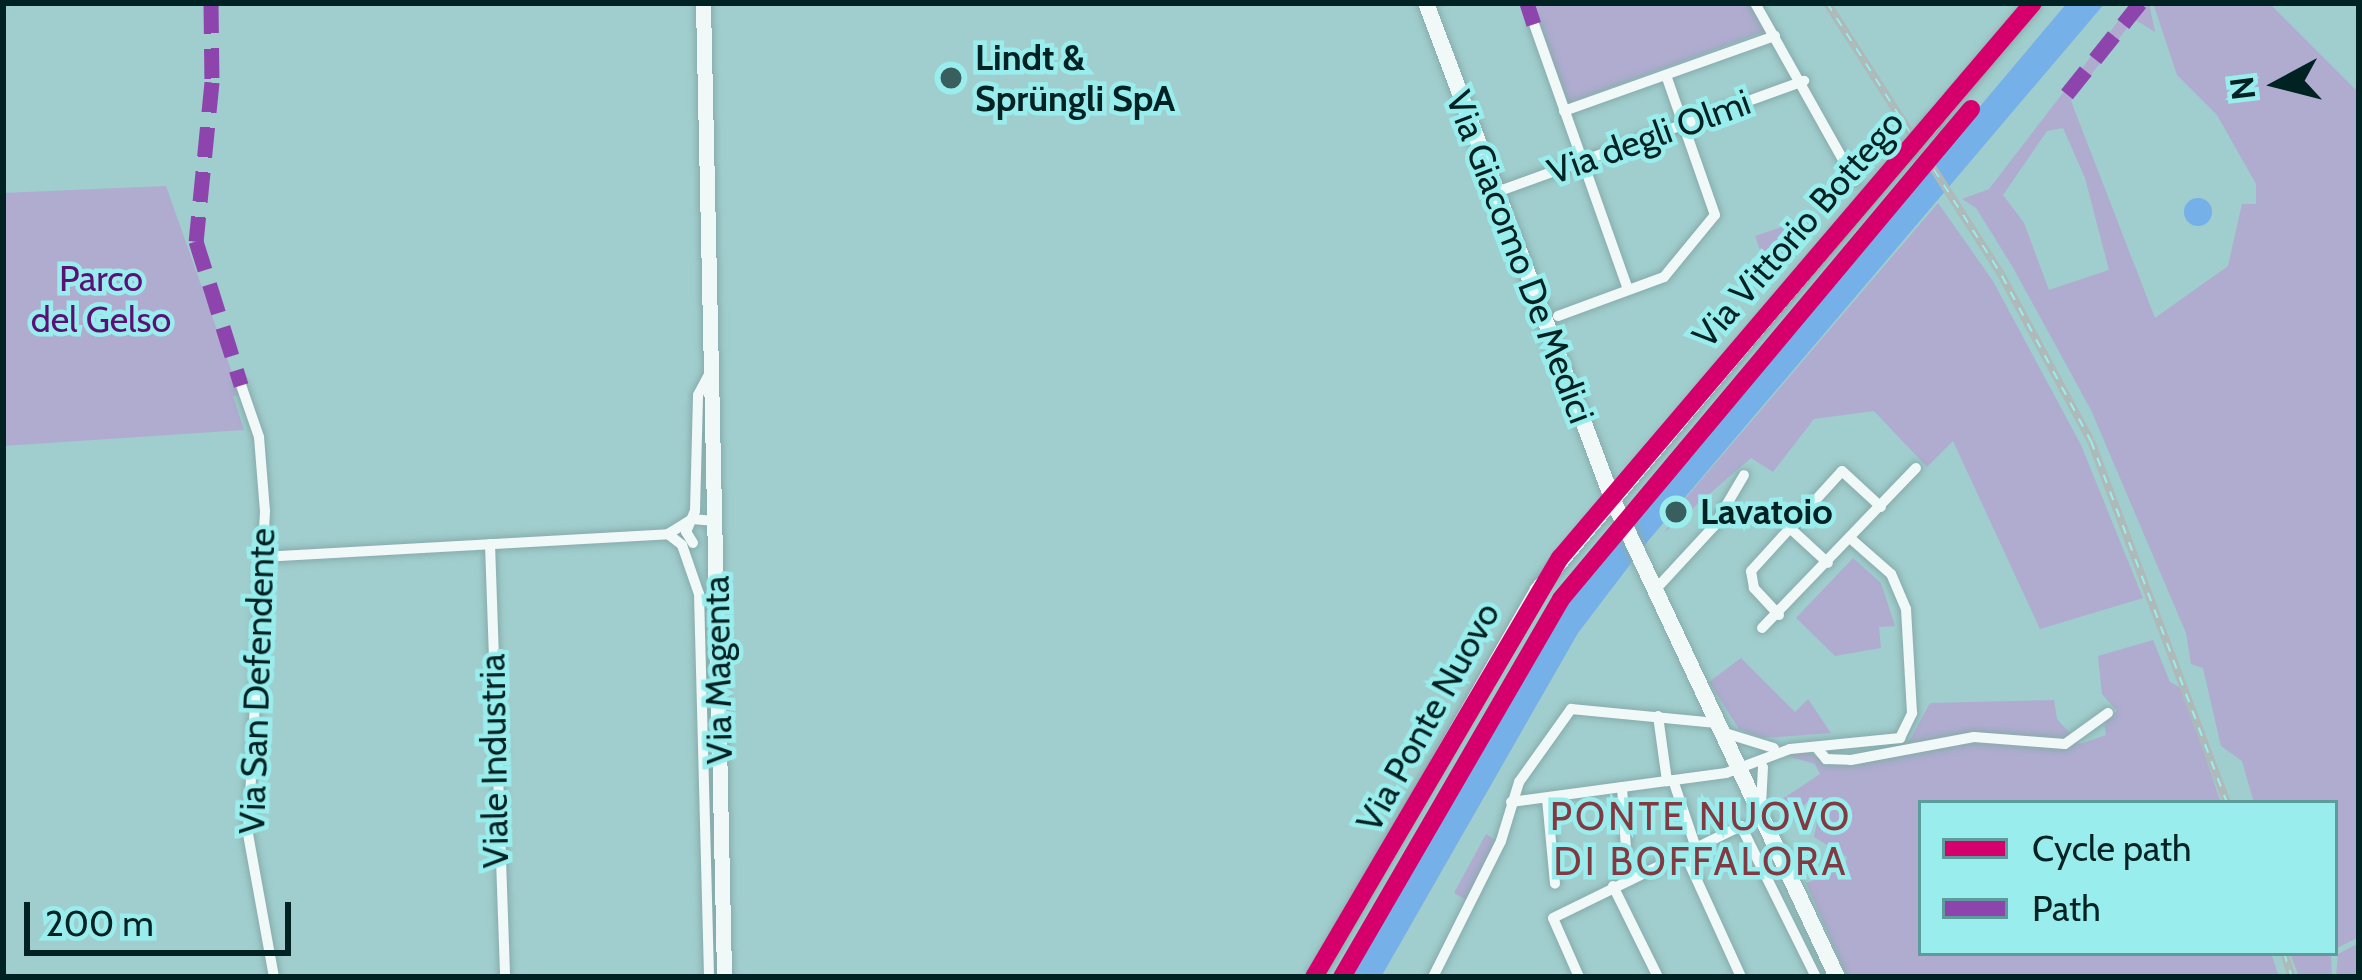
<!DOCTYPE html>
<html>
<head>
<meta charset="utf-8">
<style>
	body { margin:0 }
	#map { position:relative; width:2362px; height:980px; overflow:hidden; background:#a0cdcd; font-family:Cabin,sans-serif }
	div>[style] { position:absolute }
	[style*='--x'] { left:calc(var(--x)*1px); top:calc(var(--y)*1px); width:calc(var(--w)*1px); rotate:calc(var(--a)*1deg) }
	.green>* { inset:0; background:#afacd0; transform-origin:0 0 }
	.water>* { inset:0; background:#75b0e8 }
	.round { border-radius:50% }
	.roads { filter:drop-shadow(0 0 3px #87abab) drop-shadow(0 0 3px #87abab) }
	.street>* { height:10px; margin:-5px; padding:0 5px; transform-origin:5px; border-radius:5px; background:#f1f8f8 }
	.secondary>* { height:15px; margin:-7.5px; padding:0 7.5px; transform-origin:7.5px; border-radius:7.5px; background:#f1f8f8 }
	.primary>* { height:16px; margin:-8px; padding:0 8px; transform-origin:8px; border-radius:8px; background:#f1f8f8 }
	.rail>* { height:8px; margin-top:-4px; transform-origin:0; background:repeating-linear-gradient(90deg,#99eeed 0 9px,#aebaba 0 18px); box-sizing:border-box; border-block:3px solid #aebaba }
	.bridges { filter:drop-shadow(0 0 3px #87abab) drop-shadow(0 0 3px #87abab) }
	.secondary-bridge>* { height:15px; margin:-7.5px; padding:0 7.5px; transform-origin:7.5px; border-radius:7.5px; background:#f1f8f8 }
	.quiet>* { height:15px; margin-top:-7.5px; transform-origin:0; background:repeating-linear-gradient(90deg,#8e44ad 0 30px,transparent 0 45px) }
	.cycleway>* { height:18px; margin:-9px; padding:0 9px; transform-origin:9px; border-radius:9px; background:#d6006c }
	.dots>* { width:33px; height:33px; translate:-50% -50%; box-sizing:border-box; border:6px solid #99eeed; border-radius:50% }
	span { translate:-50% -50%; white-space:nowrap; text-align:center; line-height:1.15; -webkit-text-stroke:9px #99eeed; paint-order:stroke }
	.poi-label { font-size:36px; color:#022; font-weight:700 }
	.left { translate:0 -50%; text-align:left }
	.street-label { font-size:36px; color:#022 }
	.park-label { font-size:36px; color:#5a1175 }
	.neighbourhood-label { font-size:39px; color:#813942; letter-spacing:3px }
	.frame { position:absolute; inset:0; border:6px solid #022; pointer-events:none }
	.legend { position:absolute; left:1918px; top:800px; width:420px; height:156px; box-sizing:border-box; background:#99eeed; border:3px solid #5c9c9c; margin:0; padding:15px 21px; list-style:none; font-size:36px; color:#022 }
	.legend li { display:flex; align-items:center; gap:24px; height:60px }
	.legend b { width:60px; border:3px solid #5c9c9c }
	.north { position:absolute; left:2218px; top:24px; width:120px; height:120px; -webkit-text-stroke:9px #99eeed; paint-order:stroke; rotate:263deg; font-size:33px; font-weight:700; line-height:48px; text-align:center; color:#022 }
	.north::after { content:''; display:block; margin:auto; width:42px; height:54px; background:#022; clip-path:polygon(50% 0,100% 100%,50% 72%,0 100%) }
	.scale { position:absolute; left:24px; top:902px; width:267px; height:54px; box-sizing:border-box; border:6px solid #022; border-top:0; padding-left:15px; font-size:36px; line-height:42px; white-space:nowrap; color:#022; -webkit-text-stroke:9px #99eeed; paint-order:stroke }
</style>
</head>
<body>
<div id="map">
	<div class="green">
		<i style="clip-path:polygon(1531px 3px,1749px 3px,1766px 31px,1568px 103px)"></i>
		<i style="clip-path:polygon(evenodd,2132px 3px,2149px 3px,2155px 32px,2134px 19px,2071px 101px,2155px 318px,2228px 266px,2242px 204px,2256px 204px,2256px 184px,2217px 115px,2177px 75px,2153px 3px,2269px 3px,2359px 93px,2359px 937px,2335px 949px,2335px 803px,2254px 803px,2242px 761px,2221px 746px,2203px 668px,2191px 664px,2186px 633px,2091px 410px,2011px 264px,1976px 208px,1962px 199px,1989px 189px,2132px 3px,2063px 128px,2085px 178px,2109px 270px,2049px 290px,2024px 223px,2003px 195px,2047px 131px,2063px 128px)"></i>
		<i style="clip-path:polygon(166px 186px,240px 395px,233px 396px,244px 430px,3px 446px,3px 193px)"></i>
		<i style="clip-path:polygon(1938px 203px,1993px 281px,2081px 445px,2143px 598px,2040px 629px,1953px 441px,1927px 467px,1874px 411px,1814px 419px,1773px 472px,1751px 458px,1665px 532px,1683px 501px)"></i>
		<i style="left:1793px;top:223px;width:21px;height:40px;rotate:71deg"></i>
		<i style="clip-path:polygon(1853px 558px,1881px 583px,1895px 626px,1879px 627px,1881px 648px,1835px 656px,1796px 618px)"></i>
		<i style="clip-path:polygon(2153px 640px,2170px 682px,2183px 689px,2221px 803px,1921px 803px,1921px 953px,2271px 953px,2278px 974px,1847px 977px,1806px 883px,1845px 868px,1847px 857px,1814px 837px,1818px 817px,1832px 808px,1826px 800px,1808px 801px,1794px 816px,1781px 800px,1820px 774px,1815px 764px,1787px 756px,1806px 751px,1823px 761px,1906px 747px,1930px 703px,2054px 700px,2057px 719px,2080px 744px,2106px 735px,2104px 721px,2117px 711px,2102px 694px,2098px 656px)"></i>
		<i style="clip-path:polygon(1741px 658px,1795px 712px,1808px 699px,1831px 733px,1763px 738px,1739px 729px,1709px 682px)"></i>
		<i style="clip-path:polygon(1486px 834px,1495px 840px,1468px 901px,1454px 893px)"></i>
		<i style="clip-path:polygon(2359px 943px,2359px 977px,2336px 977px,2338px 954px)"></i>
		<i style="clip-path:polygon(2290px 953px,2331px 953px,2332px 977px,2299px 977px)"></i>
	</div>
	<div class="water">
		<i style="clip-path:polygon(2067px 3px,2105px 3px,1648px 541px,1578px 633px,1381px 977px,1350px 977px,1568px 596px)"></i>
		<i class="round" style="left:2184px;top:198px;width:28px;height:28px"></i>
	</div>
	<div class="roads">
		<div class="street">
			<i style="--x:1755;--y:3;--w:204;--a:60.7"></i>
			<i style="--x:1534;--y:24;--w:281;--a:70.5"></i>
			<i style="--x:1564;--y:111;--w:224;--a:-19.6"></i>
			<i style="--x:1494;--y:193;--w:330;--a:-19.9"></i>
			<i style="--x:1558;--y:316;--w:113;--a:-20.2"></i>
			<i style="--x:1664;--y:277;--w:80;--a:-50.6"></i>
			<i style="--x:1715;--y:215;--w:148;--a:-109.3"></i>
			<i style="--x:241;--y:385;--w:55;--a:70.9"></i>
			<i style="--x:259;--y:437;--w:74;--a:85.4"></i>
			<i style="--x:265;--y:511;--w:323;--a:93"></i>
			<i style="--x:248;--y:834;--w:145;--a:79.7"></i>
			<i style="--x:1791;--y:529;--w:50;--a:42.6"></i>
			<i style="--x:668;--y:534;--w:18;--a:38"></i>
			<i style="--x:682;--y:545;--w:52;--a:70.9"></i>
			<i style="--x:699;--y:594;--w:383;--a:88.5"></i>
			<i style="--x:693;--y:543;--w:13;--a:-122"></i>
			<i style="--x:686;--y:532;--w:23;--a:-67"></i>
			<i style="--x:695;--y:511;--w:116;--a:-88.5"></i>
			<i style="--x:698;--y:395;--w:26;--a:-62"></i>
			<i style="--x:490;--y:544;--w:433;--a:88"></i>
			<i style="--x:262;--y:557;--w:407;--a:-3.2"></i>
			<i style="--x:668;--y:534;--w:28;--a:-32"></i>
			<i style="--x:692;--y:519;--w:23;--a:5"></i>
			<i style="--x:1655;--y:590;--w:87;--a:-47.3"></i>
			<i style="--x:1714;--y:526;--w:59;--a:-59.5"></i>
			<i style="--x:1779;--y:615;--w:37;--a:-133"></i>
			<i style="--x:1754;--y:588;--w:17;--a:-100"></i>
			<i style="--x:1751;--y:571;--w:135;--a:-47.7"></i>
			<i style="--x:1842;--y:471;--w:53;--a:42.7"></i>
			<i style="--x:1762;--y:628;--w:222;--a:-46.1"></i>
			<i style="--x:1658;--y:716;--w:66;--a:82.1"></i>
			<i style="--x:1725;--y:733;--w:51;--a:17"></i>
			<i style="--x:1816;--y:747;--w:16;--a:50"></i>
			<i style="--x:1826;--y:759;--w:25;--a:2"></i>
			<i style="--x:1851;--y:760;--w:125;--a:-10.6"></i>
			<i style="--x:1974;--y:737;--w:91;--a:4.4"></i>
			<i style="--x:2065;--y:744;--w:53;--a:-35.8"></i>
			<i style="--x:1673;--y:780;--w:72;--a:71.3"></i>
			<i style="--x:1622;--y:787;--w:62;--a:86.3"></i>
			<i style="--x:1547;--y:799;--w:85;--a:84.6"></i>
			<i style="--x:1511;--y:802;--w:217;--a:-7.7"></i>
			<i style="--x:1726;--y:773;--w:68;--a:-20.6"></i>
			<i style="--x:1790;--y:749;--w:111;--a:-5.7"></i>
			<i style="--x:1900;--y:738;--w:28;--a:-64"></i>
			<i style="--x:1912;--y:713;--w:104;--a:-93.3"></i>
			<i style="--x:1906;--y:609;--w:38;--a:-113"></i>
			<i style="--x:1891;--y:574;--w:53;--a:-138.8"></i>
			<i style="--x:1761;--y:805;--w:38;--a:-87"></i>
			<i style="--x:1685;--y:854;--w:135;--a:65.5"></i>
			<i style="--x:1613;--y:886;--w:102;--a:63.7"></i>
			<i style="--x:1433;--y:977;--w:152;--a:-63.4"></i>
			<i style="--x:1501;--y:841;--w:62;--a:-73"></i>
			<i style="--x:1519;--y:782;--w:90;--a:-54.5"></i>
			<i style="--x:1571;--y:709;--w:146;--a:5.5"></i>
			<i style="--x:1579;--y:977;--w:64;--a:-113.8"></i>
			<i style="--x:1553;--y:918;--w:209;--a:-26.1"></i>
			<i style="--x:1741;--y:826;--w:169;--a:63.6"></i>
		</div>
		<div class="secondary">
			<i style="--x:703;--y:3;--w:974;--a:88.76"></i>
			<i style="--x:1932;--y:123;--w:157;--a:-49.9"></i>
			<i style="--x:1314;--y:977;--w:448;--a:-60.1"></i>
			<i style="--x:1537;--y:589;--w:575;--a:-49.8"></i>
		</div>
		<div class="primary">
			<i style="--x:1426;--y:3;--w:529;--a:69.41"></i>
			<i style="--x:1612;--y:498;--w:529;--a:64.84"></i>
		</div>
	</div>
	<div class="rail">
		<i style="--x:1827;--y:3;--w:324;--a:57.3"></i>
		<i style="--x:2002;--y:276;--w:187;--a:61.7"></i>
		<i style="--x:2091;--y:441;--w:387;--a:69.4"></i>
		<i style="--x:2284;--y:953;--w:25;--a:72"></i>
	</div>
	<div class="bridges">
		<div class="secondary-bridge">
			<i style="--x:1908;--y:150;--w:36;--a:-48"></i>
		</div>
	</div>
	<div class="quiet">
		<i style="--x:211;--y:3;--w:79;--a:89.3"></i>
		<i style="--x:212;--y:82;--w:160;--a:95.7"></i>
		<i style="--x:196;--y:241;--w:151;--a:72.6"></i>
		<i style="--x:1527;--y:3;--w:22;--a:72"></i>
		<i style="--x:2067;--y:94;--w:117;--a:-51.3"></i>
	</div>
	<div class="cycleway">
		<i style="--x:1314;--y:977;--w:486;--a:-59.6"></i>
		<i style="--x:1560;--y:558;--w:729;--a:-49.56"></i>
		<i style="--x:1342;--y:977;--w:437;--a:-59.9"></i>
		<i style="--x:1561;--y:599;--w:639;--a:-50.08"></i>
	</div>
	<div class="dots">
		<i style="left:951px;top:78px;background:#385e5e"></i>
		<i style="left:1676px;top:512px;background:#385e5e"></i>
	</div>
	<div class="poi-label">
		<span class="left" style="left:975px;top:78px">Lindt &amp;<br>Sprüngli SpA</span>
		<span class="left" style="left:1700px;top:512px">Lavatoio</span>
	</div>
	<div class="street-label">
		<span style="left:1649px;top:137px;rotate:-20deg">Via degli Olmi</span>
		<span style="left:1798px;top:229px;rotate:-49deg">Via Vittorio Bottego</span>
		<span style="left:1520px;top:257px;rotate:69deg">Via Giacomo De Medici</span>
		<span style="left:718px;top:670px;rotate:-91deg">Via Magenta</span>
		<span style="left:257px;top:681px;rotate:-88deg">Via San Defendente</span>
		<span style="left:1428px;top:717px;rotate:-61deg">Via Ponte Nuovo</span>
		<span style="left:494px;top:761px;rotate:-91deg">Viale Industria</span>
	</div>
	<div class="park-label">
		<span style="left:101px;top:299px">Parco<br>del Gelso</span>
	</div>
	<div class="neighbourhood-label">
		<span style="left:1701px;top:839px">PONTE NUOVO<br>DI BOFFALORA</span>
	</div>
	<div class="frame"></div>
	<ul class="legend">
	<li><b style="height:15px;background:#d6006c"></b>Cycle path</li>
	<li><b style="height:15px;background:#8e44ad"></b>Path</li>
	</ul>
	<div class="north">N</div>
	<div class="scale">200 m</div>
</div>
</body>
</html>
